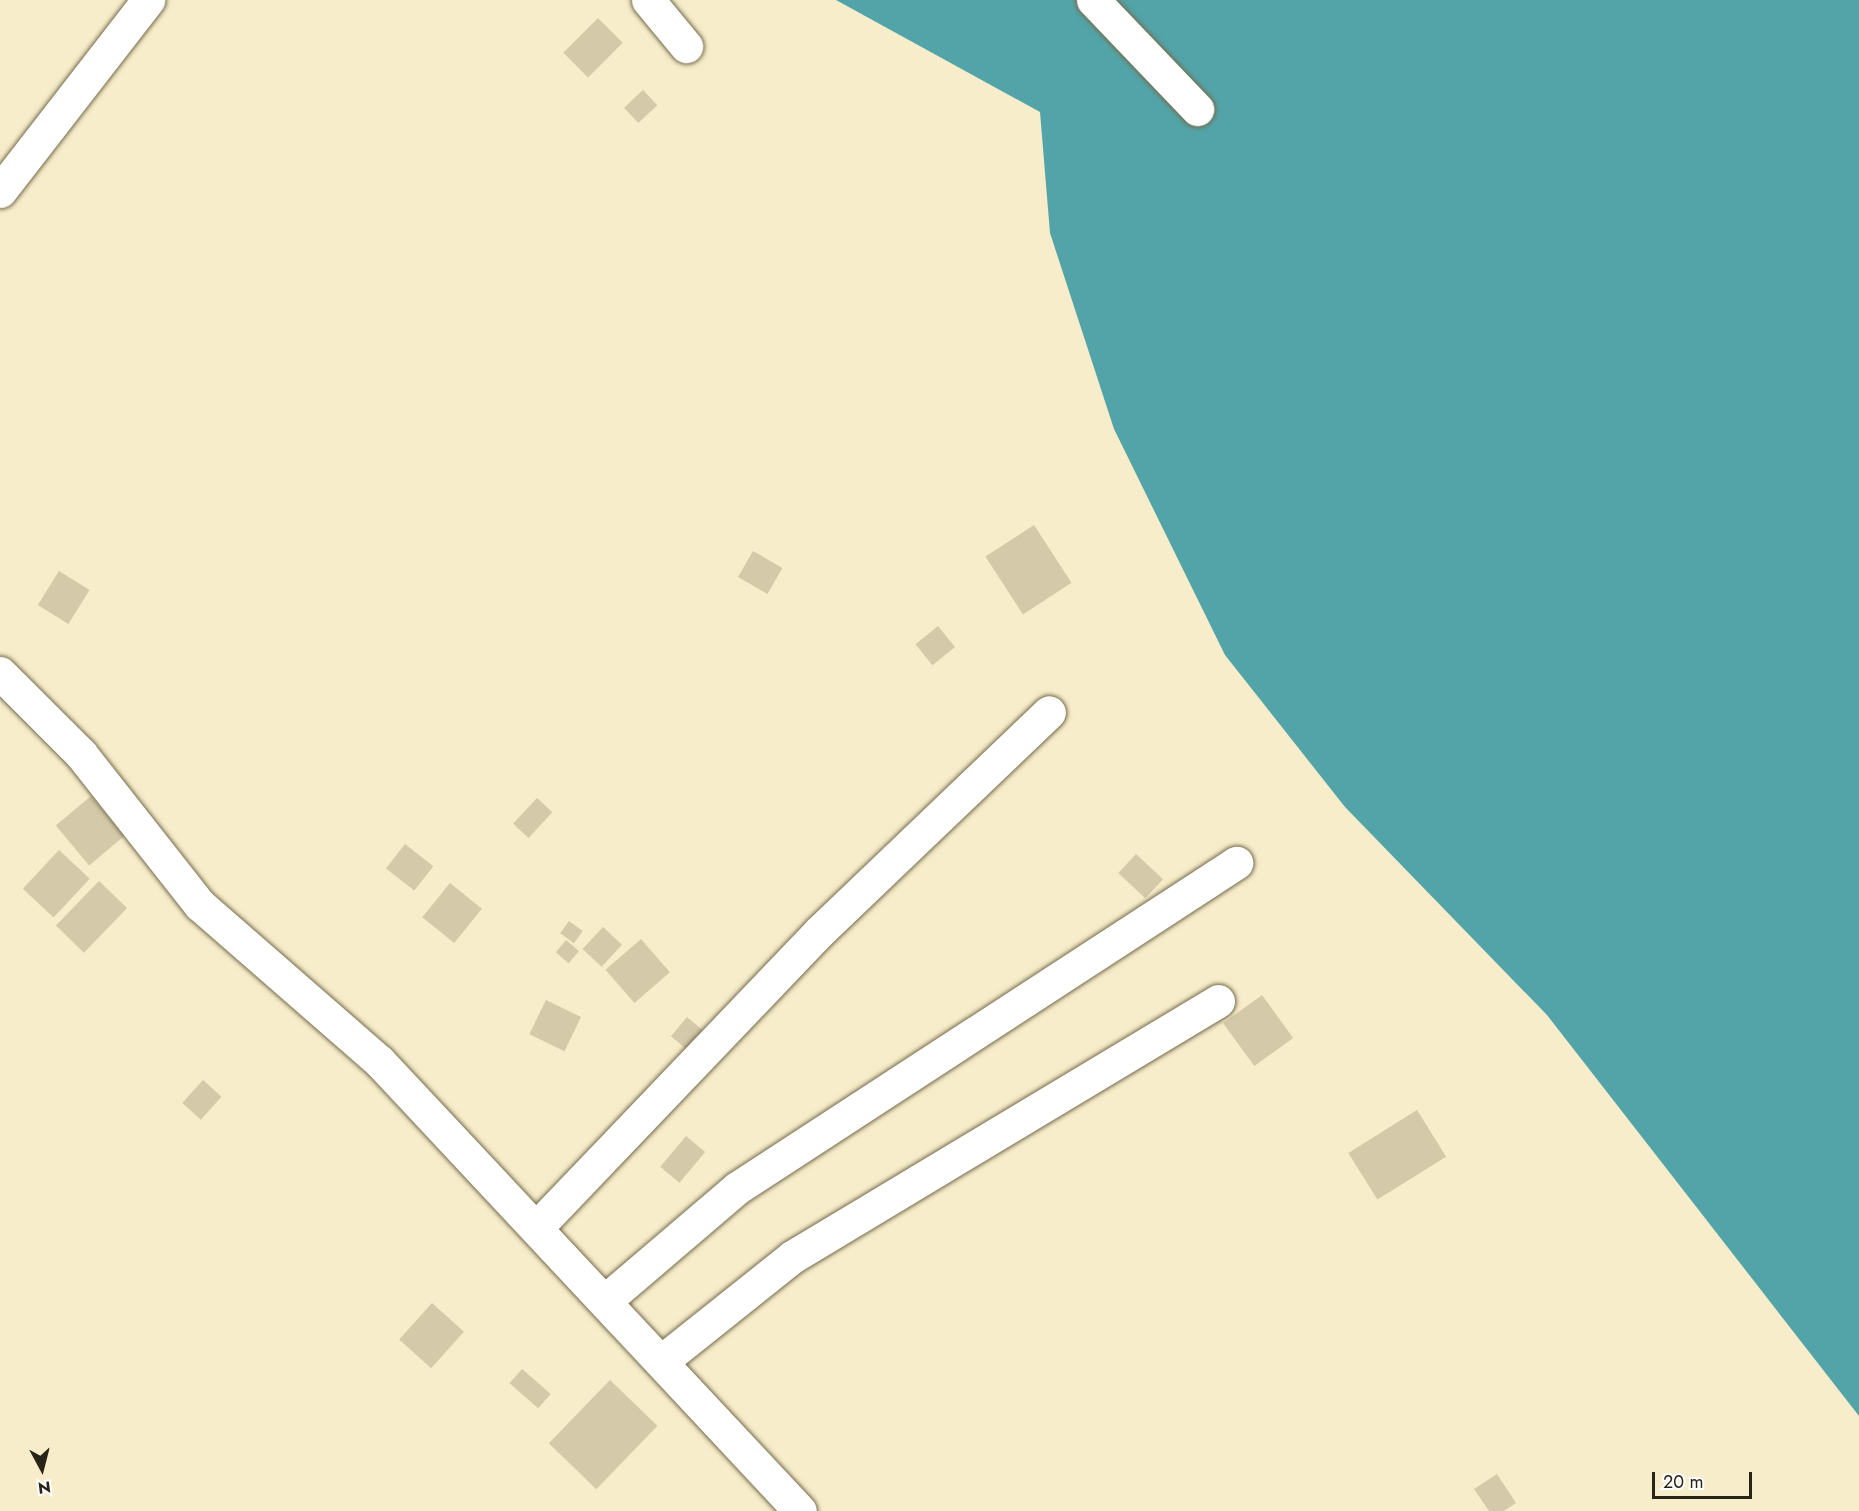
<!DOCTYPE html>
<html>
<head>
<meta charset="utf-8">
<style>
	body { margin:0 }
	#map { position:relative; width:1859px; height:1511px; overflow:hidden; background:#f7edca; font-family:Jost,sans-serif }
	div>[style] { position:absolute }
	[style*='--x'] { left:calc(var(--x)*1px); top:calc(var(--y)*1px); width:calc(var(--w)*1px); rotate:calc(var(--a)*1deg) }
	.water>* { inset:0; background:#53a4a8 }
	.building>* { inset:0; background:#d4caa9; transform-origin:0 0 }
	.roads { filter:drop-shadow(0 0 2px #746b4c) drop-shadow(0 0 2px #746b4c) }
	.minor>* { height:33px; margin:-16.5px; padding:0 16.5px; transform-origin:16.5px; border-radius:16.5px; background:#fff }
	span { translate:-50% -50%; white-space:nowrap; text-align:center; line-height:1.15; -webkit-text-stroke:4.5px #fff; paint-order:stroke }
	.north { position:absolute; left:12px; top:1439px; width:60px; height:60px; -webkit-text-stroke:4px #fff; paint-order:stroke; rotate:173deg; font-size:16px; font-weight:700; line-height:24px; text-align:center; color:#282417 }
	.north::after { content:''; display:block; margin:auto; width:21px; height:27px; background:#282417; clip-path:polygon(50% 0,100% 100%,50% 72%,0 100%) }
	.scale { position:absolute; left:1652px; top:1472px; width:100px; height:27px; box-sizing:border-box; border:3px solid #282417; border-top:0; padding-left:8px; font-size:18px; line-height:21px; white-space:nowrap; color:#282417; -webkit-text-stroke:4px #fff; paint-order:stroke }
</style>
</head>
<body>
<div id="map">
	<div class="water">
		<i style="clip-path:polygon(836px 0,1859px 0,1859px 1416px,1547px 1015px,1345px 807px,1225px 655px,1114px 429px,1050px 233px,1040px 112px)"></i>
	</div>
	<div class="building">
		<i style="left:598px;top:18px;width:35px;height:49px;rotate:45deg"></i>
		<i style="left:643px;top:90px;width:21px;height:26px;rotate:47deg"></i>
		<i style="left:1034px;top:525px;width:69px;height:58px;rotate:57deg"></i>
		<i style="left:753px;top:551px;width:34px;height:30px;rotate:30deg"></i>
		<i style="left:59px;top:571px;width:36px;height:40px;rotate:32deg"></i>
		<i style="left:938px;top:626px;width:27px;height:29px;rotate:51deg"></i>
		<i style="left:91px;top:796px;width:52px;height:46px;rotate:50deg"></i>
		<i style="left:537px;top:798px;width:21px;height:35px;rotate:43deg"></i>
		<i style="left:405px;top:844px;width:36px;height:31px;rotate:38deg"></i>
		<i style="left:59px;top:850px;width:42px;height:53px;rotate:43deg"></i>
		<i style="left:1136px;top:854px;width:37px;height:26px;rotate:43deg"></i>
		<i style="left:99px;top:881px;width:39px;height:62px;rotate:44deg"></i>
		<i style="left:450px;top:883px;width:41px;height:44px;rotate:39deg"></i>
		<i style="left:569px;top:921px;width:17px;height:15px;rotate:36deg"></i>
		<i style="left:603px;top:927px;width:26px;height:30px;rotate:43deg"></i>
		<i style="left:641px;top:939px;width:44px;height:47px;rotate:49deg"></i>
		<i style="left:566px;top:940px;width:17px;height:16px;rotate:40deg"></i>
		<i style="left:1262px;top:995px;width:53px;height:48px;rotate:54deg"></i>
		<i style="left:546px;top:1000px;width:39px;height:38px;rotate:26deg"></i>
		<i style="left:687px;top:1017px;width:23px;height:25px;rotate:40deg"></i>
		<i style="left:203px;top:1080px;width:25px;height:31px;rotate:42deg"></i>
		<i style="left:1417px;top:1110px;width:55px;height:81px;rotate:58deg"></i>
		<i style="left:686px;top:1136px;width:25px;height:40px;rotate:40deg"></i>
		<i style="left:432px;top:1303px;width:43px;height:49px;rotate:42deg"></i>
		<i style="left:522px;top:1369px;width:38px;height:19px;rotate:41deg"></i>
		<i style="left:610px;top:1380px;width:66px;height:88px;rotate:44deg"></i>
		<i style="clip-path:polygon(1497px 1474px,1516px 1503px,1504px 1511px,1489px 1511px,1474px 1489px)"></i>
	</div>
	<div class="roads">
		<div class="minor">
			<i style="--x:648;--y:0;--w:60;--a:50.4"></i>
			<i style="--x:1093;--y:0;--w:151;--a:46.3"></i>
			<i style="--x:0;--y:191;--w:242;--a:-52.2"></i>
			<i style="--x:0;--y:673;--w:115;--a:45"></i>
			<i style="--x:81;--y:754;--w:192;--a:51.8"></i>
			<i style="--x:200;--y:905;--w:237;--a:41.1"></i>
			<i style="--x:379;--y:1061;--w:616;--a:46.91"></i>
			<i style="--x:537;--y:1227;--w:408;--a:-46.3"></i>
			<i style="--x:819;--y:932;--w:318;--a:-43.7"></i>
			<i style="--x:606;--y:1300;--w:172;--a:-40.5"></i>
			<i style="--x:737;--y:1188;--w:596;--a:-33.08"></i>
			<i style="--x:663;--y:1360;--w:165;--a:-38.6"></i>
			<i style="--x:792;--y:1257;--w:497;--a:-31"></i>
		</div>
	</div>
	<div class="north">N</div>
	<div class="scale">20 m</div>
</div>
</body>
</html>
